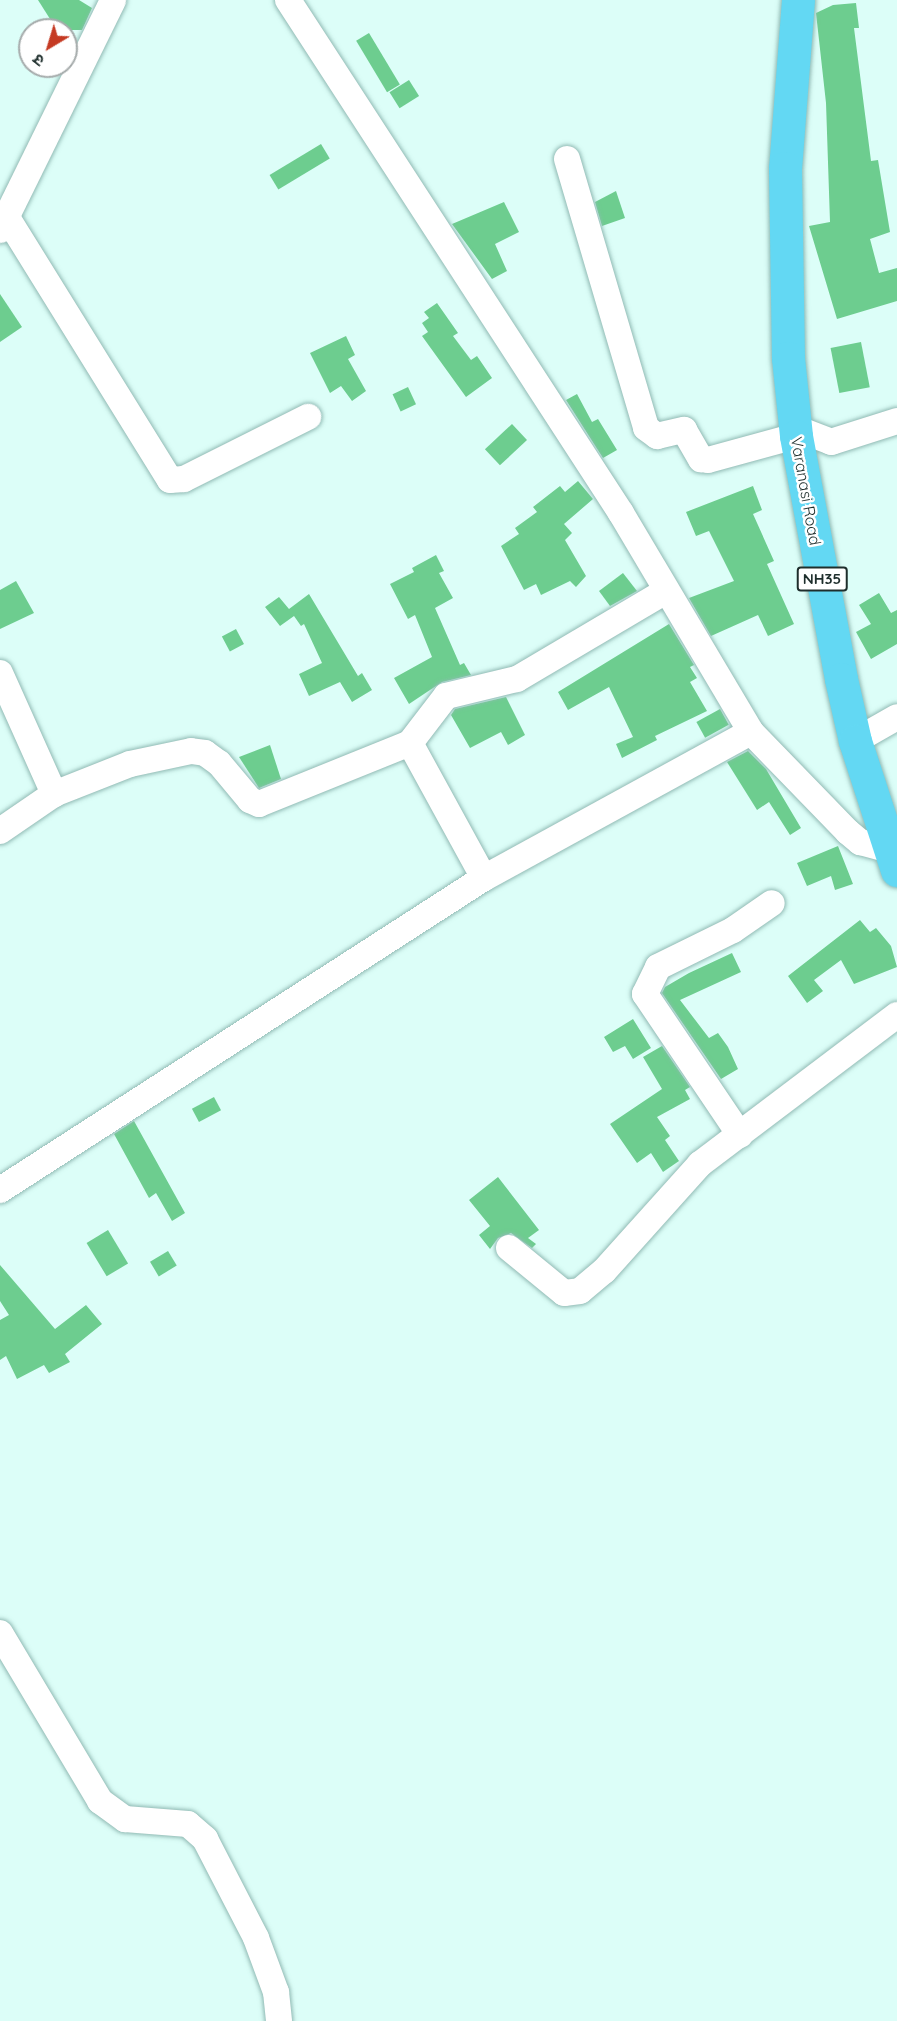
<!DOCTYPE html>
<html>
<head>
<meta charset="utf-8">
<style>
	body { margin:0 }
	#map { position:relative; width:897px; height:2021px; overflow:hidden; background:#dcfef8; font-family:Quicksand,"Noto Sans Devanagari",sans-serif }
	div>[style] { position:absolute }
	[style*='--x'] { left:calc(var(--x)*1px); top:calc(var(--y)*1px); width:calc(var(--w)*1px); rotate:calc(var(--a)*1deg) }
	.building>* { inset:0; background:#6dcd8f; transform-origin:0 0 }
	.roads { filter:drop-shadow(0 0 2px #91bab4) drop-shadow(0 0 2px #91bab4) }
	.minor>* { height:26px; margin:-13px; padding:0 13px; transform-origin:13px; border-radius:13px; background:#fff }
	.highway>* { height:33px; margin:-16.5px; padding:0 16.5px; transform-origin:16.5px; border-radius:16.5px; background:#63d8f3 }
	span { translate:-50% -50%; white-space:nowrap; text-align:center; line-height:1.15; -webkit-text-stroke:5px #fff; paint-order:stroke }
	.shield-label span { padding:2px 4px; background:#fff; border:2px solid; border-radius:4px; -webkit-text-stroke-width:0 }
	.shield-label { font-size:15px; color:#1e2e2c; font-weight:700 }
	.street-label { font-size:16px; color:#1e2e2c }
	.north { position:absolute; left:18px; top:18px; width:60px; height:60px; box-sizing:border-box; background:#fff; border:2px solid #a5abab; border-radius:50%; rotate:218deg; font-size:16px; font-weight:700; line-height:24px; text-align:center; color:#1e2e2c }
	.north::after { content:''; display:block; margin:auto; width:21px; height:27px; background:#c53a23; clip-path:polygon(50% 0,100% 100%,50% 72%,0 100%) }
</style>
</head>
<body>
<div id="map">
	<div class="building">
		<i style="clip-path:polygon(38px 0,79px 0,92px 8px,82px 30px,57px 30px)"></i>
		<i style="clip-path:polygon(856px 3px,859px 28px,854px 28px,871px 161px,878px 160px,890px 232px,870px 239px,879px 273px,897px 268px,897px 301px,837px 319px,809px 226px,830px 222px,826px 103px,816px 13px,833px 5px)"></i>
		<i style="left:369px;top:33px;width:60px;height:15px;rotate:59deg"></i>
		<i style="left:409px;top:80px;width:19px;height:23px;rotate:58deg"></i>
		<i style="left:321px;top:144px;width:17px;height:60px;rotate:59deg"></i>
		<i style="clip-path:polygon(616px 191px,625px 218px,602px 226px,595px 202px)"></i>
		<i style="clip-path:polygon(504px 202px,519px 232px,495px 244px,507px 271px,492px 279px,452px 224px)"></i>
		<i style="clip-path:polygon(0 294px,22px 327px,0 342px)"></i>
		<i style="clip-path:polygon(437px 303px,458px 333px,453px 336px,471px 360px,477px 356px,492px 378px,466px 397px,422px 336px,428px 332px,422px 323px,429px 318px,424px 312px)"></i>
		<i style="clip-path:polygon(346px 336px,355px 355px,348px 359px,366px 391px,352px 401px,341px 386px,330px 393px,310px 353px)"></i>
		<i style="left:861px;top:342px;width:46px;height:31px;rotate:79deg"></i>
		<i style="left:408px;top:387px;width:19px;height:17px;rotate:65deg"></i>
		<i style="clip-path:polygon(577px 394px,592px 422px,598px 419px,617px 450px,603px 458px,566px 400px)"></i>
		<i style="left:512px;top:424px;width:22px;height:37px;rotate:47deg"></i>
		<i style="clip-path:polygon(578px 481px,593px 499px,564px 524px,572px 533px,565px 540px,586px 576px,576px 587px,570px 581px,541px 595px,536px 584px,524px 590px,501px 546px,519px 534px,515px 528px,537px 512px,533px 507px,560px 486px,565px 492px)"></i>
		<i style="clip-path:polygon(753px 486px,762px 510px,753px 514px,774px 561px,767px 564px,794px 624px,768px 636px,758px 615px,711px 636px,689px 598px,734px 581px,709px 531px,696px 536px,686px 512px)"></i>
		<i style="clip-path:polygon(436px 555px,444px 571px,439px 573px,453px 598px,435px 608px,460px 665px,464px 663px,471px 675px,442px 682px,409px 704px,394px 678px,432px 657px,415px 615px,408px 619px,390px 584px,414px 572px,412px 568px)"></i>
		<i style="clip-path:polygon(623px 573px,637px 591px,610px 606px,599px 591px)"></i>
		<i style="clip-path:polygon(16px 581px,34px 613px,0 629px,0 590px)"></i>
		<i style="clip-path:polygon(879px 593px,891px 613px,897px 610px,897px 644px,871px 659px,856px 632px,871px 624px,859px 605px)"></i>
		<i style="clip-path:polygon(309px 594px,358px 676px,362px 673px,372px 690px,352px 702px,340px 682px,309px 696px,299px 674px,322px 663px,304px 624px,301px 626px,294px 616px,280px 626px,265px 607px,279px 597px,289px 609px)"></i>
		<i style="clip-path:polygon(669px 624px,694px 665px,690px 667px,697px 678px,690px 682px,707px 711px,655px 736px,657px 740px,622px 758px,616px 744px,633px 737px,609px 687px,568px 710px,558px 692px)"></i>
		<i style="left:236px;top:629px;width:17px;height:16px;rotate:62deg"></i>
		<i style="clip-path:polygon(506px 697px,525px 735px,508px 745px,501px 732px,470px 748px,451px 715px,455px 709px)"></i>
		<i style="left:720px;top:709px;width:18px;height:27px;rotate:61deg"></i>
		<i style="clip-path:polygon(270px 745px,281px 779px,259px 788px,239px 757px)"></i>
		<i style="clip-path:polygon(748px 751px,766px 769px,801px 828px,790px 835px,769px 802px,757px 810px,727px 762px)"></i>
		<i style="clip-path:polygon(838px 846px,853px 884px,835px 890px,831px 876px,807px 886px,797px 863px)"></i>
		<i style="clip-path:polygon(860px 920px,870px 932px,876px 928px,891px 946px,897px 967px,854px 984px,841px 960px,814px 980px,823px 991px,807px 1003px,788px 976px)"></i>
		<i style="clip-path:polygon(732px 953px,741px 972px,680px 1000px,709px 1038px,718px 1033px,728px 1047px,738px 1069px,721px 1079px,662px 993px,665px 987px,689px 973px)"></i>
		<i style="clip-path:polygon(633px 1019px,651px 1048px,633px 1059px,625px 1046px,613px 1052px,604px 1037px)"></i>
		<i style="clip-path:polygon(662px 1046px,690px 1087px,685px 1090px,690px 1099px,657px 1117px,670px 1136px,665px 1140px,679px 1161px,663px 1172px,651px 1153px,637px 1163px,610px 1124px,662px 1089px,643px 1057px)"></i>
		<i style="left:214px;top:1097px;width:15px;height:25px;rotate:62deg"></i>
		<i style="clip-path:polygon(134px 1121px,185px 1213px,172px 1221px,156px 1193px,149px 1198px,114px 1134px)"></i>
		<i style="clip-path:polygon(498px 1177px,539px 1230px,528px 1238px,536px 1244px,532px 1248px,511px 1233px,498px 1238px,490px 1249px,479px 1235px,490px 1226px,469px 1200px)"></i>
		<i style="left:108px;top:1230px;width:39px;height:25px;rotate:59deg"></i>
		<i style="left:168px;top:1251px;width:17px;height:21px;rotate:59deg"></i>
		<i style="clip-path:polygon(0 1265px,55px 1329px,86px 1305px,102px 1324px,65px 1354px,70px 1362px,49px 1373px,44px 1365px,17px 1379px,6px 1356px,0 1360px,0 1320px,9px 1315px,0 1301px)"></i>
	</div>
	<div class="roads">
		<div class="minor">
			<i style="--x:288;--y:0;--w:612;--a:57.01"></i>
			<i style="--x:621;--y:513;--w:255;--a:59.3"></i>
			<i style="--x:751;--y:732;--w:139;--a:45.9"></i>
			<i style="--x:848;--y:832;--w:16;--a:40"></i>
			<i style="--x:860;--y:842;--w:30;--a:15"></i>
			<i style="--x:567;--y:159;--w:280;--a:73.6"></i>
			<i style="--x:646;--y:428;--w:14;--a:36"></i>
			<i style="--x:657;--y:436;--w:28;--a:-13"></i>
			<i style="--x:684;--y:430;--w:34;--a:60"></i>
			<i style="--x:701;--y:459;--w:7;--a:8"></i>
			<i style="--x:708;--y:460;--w:91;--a:-15.3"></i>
			<i style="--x:8;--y:219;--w:307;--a:58.2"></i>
			<i style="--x:170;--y:480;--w:14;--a:-4"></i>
			<i style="--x:184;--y:479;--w:139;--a:-26.6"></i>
			<i style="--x:0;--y:230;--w:256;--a:-63.8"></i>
			<i style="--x:795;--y:428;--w:39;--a:21"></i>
			<i style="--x:831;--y:442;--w:69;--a:-17.7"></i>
			<i style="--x:0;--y:673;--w:133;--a:65.9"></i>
			<i style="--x:855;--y:741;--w:48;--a:-29.7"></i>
			<i style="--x:410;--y:743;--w:59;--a:-52.5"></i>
			<i style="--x:446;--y:696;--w:73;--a:-13.5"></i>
			<i style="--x:517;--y:679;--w:173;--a:-30.6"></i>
			<i style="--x:0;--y:831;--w:65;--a:-34.4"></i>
			<i style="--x:54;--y:794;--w:82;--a:-21.5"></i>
			<i style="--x:130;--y:764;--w:62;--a:-12"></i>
			<i style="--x:191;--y:751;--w:14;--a:8"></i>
			<i style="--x:205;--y:753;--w:17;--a:36"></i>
			<i style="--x:219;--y:763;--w:48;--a:50"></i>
			<i style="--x:250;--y:800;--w:10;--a:24"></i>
			<i style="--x:259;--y:804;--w:163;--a:-22"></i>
			<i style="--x:410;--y:743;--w:154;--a:61.3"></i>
			<i style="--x:740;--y:1135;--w:170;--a:-124"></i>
			<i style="--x:645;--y:994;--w:30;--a:-64"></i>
			<i style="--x:658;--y:967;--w:84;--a:-26.3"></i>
			<i style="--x:733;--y:930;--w:47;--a:-34.7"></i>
			<i style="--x:0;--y:1190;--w:576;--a:-32.81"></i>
			<i style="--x:484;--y:878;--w:304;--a:-28.7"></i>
			<i style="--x:509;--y:1248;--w:71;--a:39.3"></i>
			<i style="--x:564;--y:1293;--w:16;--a:-7"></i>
			<i style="--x:580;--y:1291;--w:31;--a:-40"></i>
			<i style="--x:604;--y:1271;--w:144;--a:-48.1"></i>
			<i style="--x:700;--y:1164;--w:247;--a:-37.1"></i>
			<i style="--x:0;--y:1633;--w:196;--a:59.2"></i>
			<i style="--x:100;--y:1801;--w:31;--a:36"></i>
			<i style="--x:125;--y:1819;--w:63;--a:4.5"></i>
			<i style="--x:188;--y:1824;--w:23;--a:41"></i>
			<i style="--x:205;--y:1839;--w:111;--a:62.7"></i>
			<i style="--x:256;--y:1938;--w:58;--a:69.7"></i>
			<i style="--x:276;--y:1992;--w:29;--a:84"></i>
		</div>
		<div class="highway">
			<i style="--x:798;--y:0;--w:169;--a:94.4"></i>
			<i style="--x:785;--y:168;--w:190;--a:89.1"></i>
			<i style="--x:788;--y:358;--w:78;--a:84.1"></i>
			<i style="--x:796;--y:436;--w:247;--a:79.5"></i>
			<i style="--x:841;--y:679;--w:64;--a:77.3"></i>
			<i style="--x:855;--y:741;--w:136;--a:72"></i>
		</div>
	</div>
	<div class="shield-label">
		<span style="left:822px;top:579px">NH35</span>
	</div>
	<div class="street-label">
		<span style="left:806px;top:491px;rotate:80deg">Varanasi Road</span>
	</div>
	<div class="north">उ</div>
</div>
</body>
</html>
